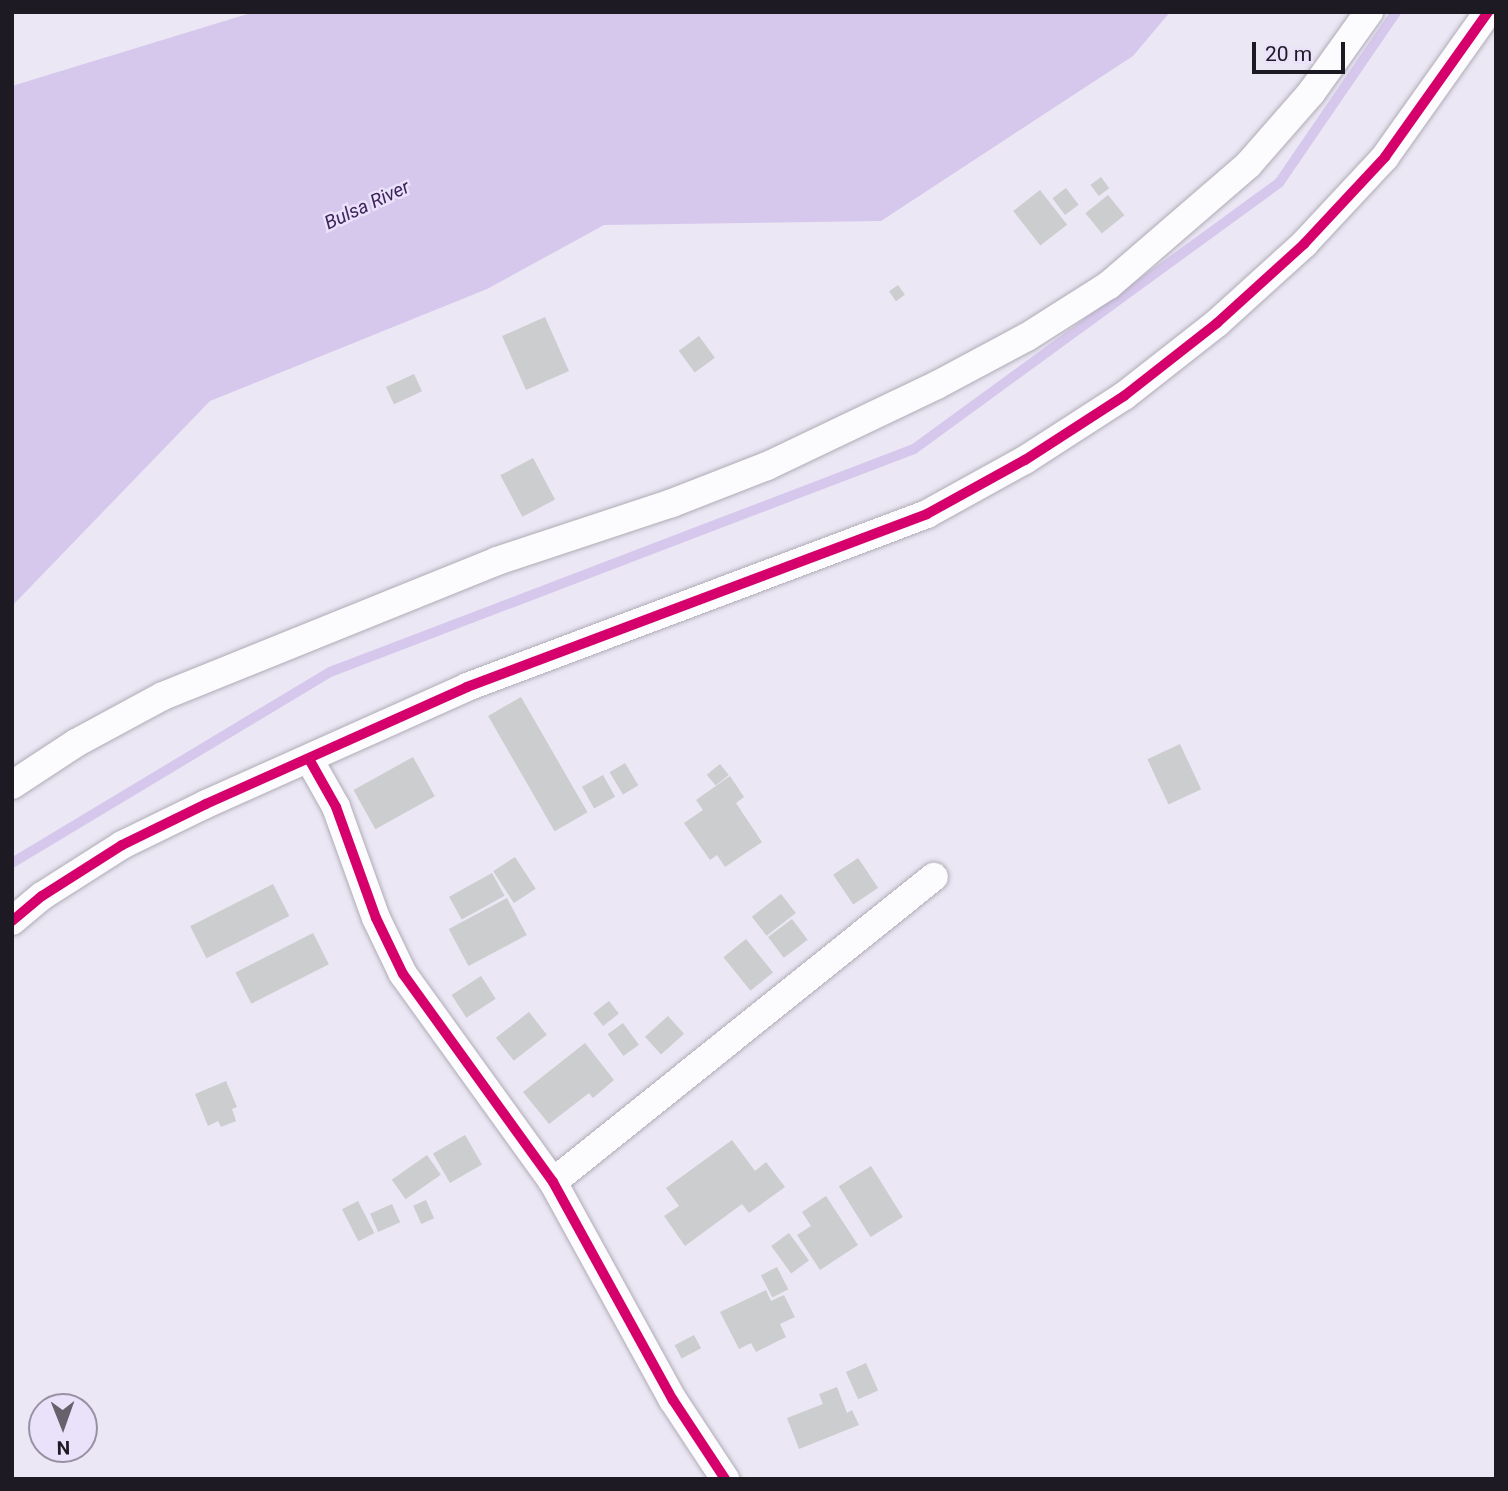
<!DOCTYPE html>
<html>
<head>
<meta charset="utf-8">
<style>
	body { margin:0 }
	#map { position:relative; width:1508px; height:1491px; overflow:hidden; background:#ebe7f4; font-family:Roboto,sans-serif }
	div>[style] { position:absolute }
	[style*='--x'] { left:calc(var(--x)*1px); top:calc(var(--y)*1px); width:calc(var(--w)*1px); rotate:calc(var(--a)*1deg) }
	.water>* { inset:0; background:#d6c8ec }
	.stream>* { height:10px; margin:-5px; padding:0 5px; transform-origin:5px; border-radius:5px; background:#d6c8ec }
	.building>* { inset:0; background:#cccdce; transform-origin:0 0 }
	.roads { filter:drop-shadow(0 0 2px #b0acb6) drop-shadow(0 0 2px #b0acb6) }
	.minor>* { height:28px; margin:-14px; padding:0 14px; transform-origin:14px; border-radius:14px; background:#fcfbfd }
	.cycleway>* { height:10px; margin:-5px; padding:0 5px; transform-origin:5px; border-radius:5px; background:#d6006c }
	span { translate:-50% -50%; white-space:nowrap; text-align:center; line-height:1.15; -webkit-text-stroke:5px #eae1fa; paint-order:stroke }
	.water-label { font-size:19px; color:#3e245b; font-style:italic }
	.frame { position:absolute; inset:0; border:14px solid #1e1a23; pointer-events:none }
	.north { position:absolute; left:28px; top:1393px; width:70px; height:70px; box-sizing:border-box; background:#eae1fa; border:2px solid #9891a4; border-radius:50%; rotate:179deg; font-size:19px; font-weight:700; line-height:28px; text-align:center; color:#1e1a23 }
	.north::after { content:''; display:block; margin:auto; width:24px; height:32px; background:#66626c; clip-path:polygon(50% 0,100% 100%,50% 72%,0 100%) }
	.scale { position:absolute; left:1252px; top:42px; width:93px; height:32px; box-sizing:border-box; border:4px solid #1e1a23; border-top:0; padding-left:9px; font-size:21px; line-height:24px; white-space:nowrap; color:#1e1a23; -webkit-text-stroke:5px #eae1fa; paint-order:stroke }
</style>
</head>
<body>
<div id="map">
	<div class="water">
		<i style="clip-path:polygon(254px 12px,1170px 12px,1133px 56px,881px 221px,604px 225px,487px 289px,210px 401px,12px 606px,12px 86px)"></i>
	</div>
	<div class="stream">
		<i style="--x:12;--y:863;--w:371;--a:-31"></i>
		<i style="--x:330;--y:672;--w:625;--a:-20.9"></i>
		<i style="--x:914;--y:449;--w:452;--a:-36.1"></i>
		<i style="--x:1279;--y:183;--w:207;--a:-55.6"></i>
	</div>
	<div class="building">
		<i style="left:1101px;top:177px;width:14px;height:13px;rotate:54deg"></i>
		<i style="left:1066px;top:188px;width:21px;height:17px;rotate:53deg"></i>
		<i style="left:1040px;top:190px;width:44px;height:34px;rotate:52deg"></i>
		<i style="left:1108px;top:195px;width:26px;height:29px;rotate:51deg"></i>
		<i style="left:898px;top:285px;width:12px;height:11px;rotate:55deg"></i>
		<i style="left:545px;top:317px;width:59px;height:47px;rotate:66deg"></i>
		<i style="left:699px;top:336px;width:27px;height:25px;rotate:54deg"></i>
		<i style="left:414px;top:374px;width:19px;height:31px;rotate:65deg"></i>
		<i style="left:533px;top:458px;width:47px;height:37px;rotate:62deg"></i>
		<i style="left:521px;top:697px;width:133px;height:38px;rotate:60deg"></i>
		<i style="left:1180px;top:744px;width:50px;height:36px;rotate:65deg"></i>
		<i style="left:413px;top:757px;width:45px;height:68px;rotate:61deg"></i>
		<i style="left:625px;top:763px;width:26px;height:18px;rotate:59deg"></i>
		<i style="left:720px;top:764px;width:14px;height:17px;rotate:51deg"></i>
		<i style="left:603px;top:775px;width:25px;height:24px;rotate:61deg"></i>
		<i style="clip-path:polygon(730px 776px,744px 797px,736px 803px,762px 842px,725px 867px,717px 855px,710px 860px,684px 823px,703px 810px,696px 800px)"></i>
		<i style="left:515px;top:857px;width:38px;height:26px;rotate:57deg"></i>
		<i style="left:858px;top:858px;width:36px;height:30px;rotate:56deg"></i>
		<i style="left:492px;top:873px;width:26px;height:49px;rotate:61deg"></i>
		<i style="left:273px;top:884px;width:36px;height:93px;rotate:63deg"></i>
		<i style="left:781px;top:894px;width:24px;height:37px;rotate:52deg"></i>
		<i style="left:507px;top:898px;width:42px;height:66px;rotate:62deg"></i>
		<i style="left:792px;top:919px;width:26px;height:30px;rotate:53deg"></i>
		<i style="left:313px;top:933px;width:35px;height:87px;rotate:63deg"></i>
		<i style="left:746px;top:939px;width:43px;height:29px;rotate:51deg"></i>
		<i style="left:481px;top:976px;width:27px;height:35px;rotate:57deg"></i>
		<i style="left:609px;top:1001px;width:16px;height:20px;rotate:52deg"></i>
		<i style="left:529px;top:1012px;width:29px;height:42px;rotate:52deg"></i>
		<i style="left:668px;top:1016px;width:24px;height:31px;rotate:48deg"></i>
		<i style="left:623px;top:1023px;width:27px;height:19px;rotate:54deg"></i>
		<i style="clip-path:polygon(585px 1043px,614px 1080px,593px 1098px,589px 1093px,549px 1124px,523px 1092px)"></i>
		<i style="clip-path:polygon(226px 1081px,237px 1107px,232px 1109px,236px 1121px,221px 1127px,218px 1121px,208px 1126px,195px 1094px)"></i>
		<i style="left:465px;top:1135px;width:34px;height:37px;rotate:60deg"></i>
		<i style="clip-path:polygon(732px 1140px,755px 1171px,766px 1162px,785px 1187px,749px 1213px,742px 1204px,685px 1246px,664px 1216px,679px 1206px,666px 1188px)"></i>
		<i style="left:427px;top:1155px;width:24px;height:43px;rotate:55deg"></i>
		<i style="left:871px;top:1166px;width:60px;height:38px;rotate:58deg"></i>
		<i style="clip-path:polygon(826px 1196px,858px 1245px,820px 1270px,797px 1235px,811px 1226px,802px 1212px)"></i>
		<i style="left:426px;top:1200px;width:20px;height:14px;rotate:66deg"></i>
		<i style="left:358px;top:1201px;width:36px;height:18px;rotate:63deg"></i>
		<i style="left:392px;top:1204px;width:20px;height:24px;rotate:66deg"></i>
		<i style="left:789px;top:1233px;width:34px;height:22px;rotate:54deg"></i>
		<i style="left:777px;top:1267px;width:25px;height:18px;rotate:63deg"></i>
		<i style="clip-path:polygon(766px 1290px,771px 1301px,784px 1295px,795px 1317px,780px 1324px,786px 1337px,756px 1352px,751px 1343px,739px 1349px,720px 1312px)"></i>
		<i style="left:694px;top:1335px;width:15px;height:22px;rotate:62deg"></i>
		<i style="left:866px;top:1363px;width:30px;height:22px;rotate:66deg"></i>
		<i style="clip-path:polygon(837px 1387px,847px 1413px,852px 1410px,859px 1425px,799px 1449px,787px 1418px,823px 1404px,819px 1394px)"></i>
	</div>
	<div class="roads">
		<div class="minor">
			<i style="--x:309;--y:759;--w:55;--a:60.6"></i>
			<i style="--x:336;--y:807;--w:118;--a:70.2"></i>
			<i style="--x:376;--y:918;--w:62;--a:64.3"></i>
			<i style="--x:403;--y:974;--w:256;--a:54.2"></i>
			<i style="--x:553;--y:1182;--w:249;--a:61.2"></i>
			<i style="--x:673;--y:1400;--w:95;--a:56.6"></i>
			<i style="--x:12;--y:785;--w:77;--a:-33.3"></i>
			<i style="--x:76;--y:743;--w:99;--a:-28.4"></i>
			<i style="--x:163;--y:696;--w:360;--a:-22"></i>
			<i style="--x:497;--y:561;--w:184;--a:-18.3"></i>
			<i style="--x:672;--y:503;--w:102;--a:-21.3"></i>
			<i style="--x:767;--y:466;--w:188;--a:-25.5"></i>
			<i style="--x:937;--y:385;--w:102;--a:-28.1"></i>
			<i style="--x:1027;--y:337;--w:97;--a:-32.4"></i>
			<i style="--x:1109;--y:285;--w:184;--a:-40.8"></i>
			<i style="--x:1248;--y:165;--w:96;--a:-48.8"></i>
			<i style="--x:1311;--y:93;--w:100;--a:-54.4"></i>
			<i style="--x:12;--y:921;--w:39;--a:-40"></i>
			<i style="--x:42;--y:896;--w:95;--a:-32.5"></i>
			<i style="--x:122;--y:845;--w:93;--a:-26"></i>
			<i style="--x:206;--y:804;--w:286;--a:-24.1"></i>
			<i style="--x:467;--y:687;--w:491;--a:-20.6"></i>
			<i style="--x:927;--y:514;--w:112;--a:-28.9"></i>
			<i style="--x:1025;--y:460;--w:118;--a:-32.9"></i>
			<i style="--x:1124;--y:396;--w:118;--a:-38.1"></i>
			<i style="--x:1217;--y:323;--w:118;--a:-42.2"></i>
			<i style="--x:1304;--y:244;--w:119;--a:-47"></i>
			<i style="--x:1385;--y:157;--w:178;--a:-54.6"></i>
			<i style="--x:553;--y:1182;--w:488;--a:-38.7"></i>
		</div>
	</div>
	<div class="cycleway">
		<i style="--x:309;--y:759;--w:55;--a:60.6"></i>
		<i style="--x:336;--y:807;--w:118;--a:70.2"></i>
		<i style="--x:376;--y:918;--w:62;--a:64.3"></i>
		<i style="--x:403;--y:974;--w:256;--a:54.2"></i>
		<i style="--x:553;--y:1182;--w:249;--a:61.2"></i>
		<i style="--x:673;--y:1400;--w:95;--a:56.6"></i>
		<i style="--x:12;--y:921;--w:39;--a:-40"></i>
		<i style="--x:42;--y:896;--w:95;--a:-32.5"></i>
		<i style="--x:122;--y:845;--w:93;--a:-26"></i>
		<i style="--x:206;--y:804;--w:286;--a:-24.1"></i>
		<i style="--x:467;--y:687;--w:491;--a:-20.6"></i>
		<i style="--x:927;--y:514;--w:112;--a:-28.9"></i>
		<i style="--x:1025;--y:460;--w:118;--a:-32.9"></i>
		<i style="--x:1124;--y:396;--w:118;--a:-38.1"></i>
		<i style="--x:1217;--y:323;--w:118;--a:-42.2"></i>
		<i style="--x:1304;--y:244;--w:119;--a:-47"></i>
		<i style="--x:1385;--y:157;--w:178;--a:-54.6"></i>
	</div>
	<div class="water-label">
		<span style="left:367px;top:205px;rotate:-25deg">Bulsa River</span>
	</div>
	<div class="frame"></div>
	<div class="north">N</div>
	<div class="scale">20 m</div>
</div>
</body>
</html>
